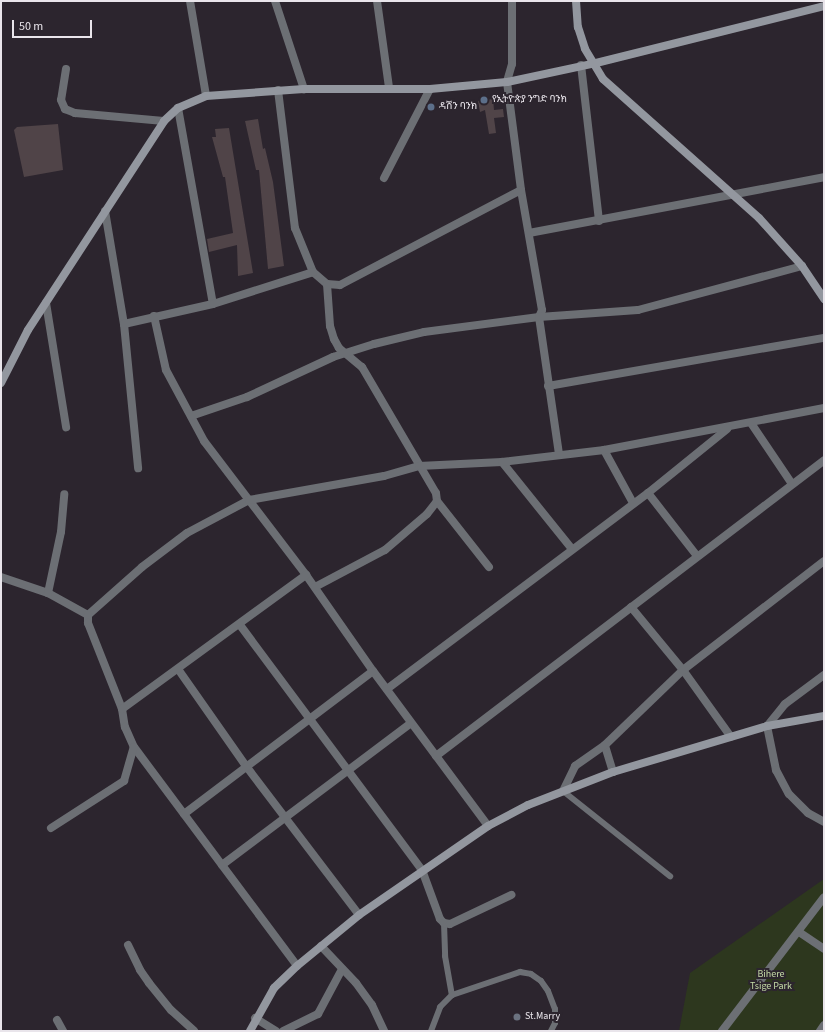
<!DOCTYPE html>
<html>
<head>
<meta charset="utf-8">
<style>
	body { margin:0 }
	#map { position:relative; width:825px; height:1032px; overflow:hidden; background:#2c252e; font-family:"Source Sans 3","Noto Sans Ethiopic",sans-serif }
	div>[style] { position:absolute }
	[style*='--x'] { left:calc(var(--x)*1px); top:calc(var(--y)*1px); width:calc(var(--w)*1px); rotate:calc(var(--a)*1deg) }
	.green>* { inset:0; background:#2d371e }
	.building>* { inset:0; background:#504448 }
	.lane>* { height:6px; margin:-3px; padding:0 3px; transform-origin:3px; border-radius:3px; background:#6c6f74 }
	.street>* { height:8px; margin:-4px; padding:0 4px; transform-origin:4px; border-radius:4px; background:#6c6f74 }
	.secondary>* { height:8px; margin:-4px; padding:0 4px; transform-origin:4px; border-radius:4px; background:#93979f }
	.dots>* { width:11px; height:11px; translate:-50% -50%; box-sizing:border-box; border:2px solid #2c252e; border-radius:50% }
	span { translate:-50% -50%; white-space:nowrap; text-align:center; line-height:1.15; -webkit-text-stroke:4px #2c252e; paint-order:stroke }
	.poi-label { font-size:10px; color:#e9e5eb }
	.left { translate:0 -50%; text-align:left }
	.park-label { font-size:10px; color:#c5dba7 }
	.frame { position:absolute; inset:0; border:2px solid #e9e5eb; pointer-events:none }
	.scale { position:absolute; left:12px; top:20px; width:80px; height:18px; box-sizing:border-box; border:2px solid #e9e5eb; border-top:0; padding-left:5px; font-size:12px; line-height:14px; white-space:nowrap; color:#e9e5eb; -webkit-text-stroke:3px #2c252e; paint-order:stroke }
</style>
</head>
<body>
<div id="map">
	<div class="green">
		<i style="clip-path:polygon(824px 879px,824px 1031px,679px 1031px,690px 973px)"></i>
	</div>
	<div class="building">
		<i style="clip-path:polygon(493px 99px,494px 110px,503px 109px,504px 117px,494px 118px,496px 133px,489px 134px,485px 110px,480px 112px,478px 101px)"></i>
		<i style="clip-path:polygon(258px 119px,263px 149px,265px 148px,273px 182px,284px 266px,268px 269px,259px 170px,256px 170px,245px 121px)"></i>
		<i style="clip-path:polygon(58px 124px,63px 170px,24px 177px,14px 130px,17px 127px)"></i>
		<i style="clip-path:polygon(229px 128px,253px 273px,238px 276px,237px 245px,209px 252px,207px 239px,233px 233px,225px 177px,223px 177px,212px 137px,216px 137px,215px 129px)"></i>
	</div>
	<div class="lane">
		<i style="--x:563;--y:791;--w:137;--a:38.5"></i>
		<i style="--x:444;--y:923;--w:33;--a:88"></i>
		<i style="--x:445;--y:956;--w:40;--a:80"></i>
		<i style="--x:431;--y:1031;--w:26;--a:-69"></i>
		<i style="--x:440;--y:1007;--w:17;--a:-45"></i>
		<i style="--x:452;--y:995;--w:72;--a:-18.7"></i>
		<i style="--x:520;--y:972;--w:11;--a:10"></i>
		<i style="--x:531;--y:974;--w:12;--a:35"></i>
		<i style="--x:541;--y:981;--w:12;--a:55"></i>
		<i style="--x:548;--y:991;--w:19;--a:69"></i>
		<i style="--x:555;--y:1009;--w:14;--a:90"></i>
		<i style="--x:555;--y:1023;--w:9;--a:117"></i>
	</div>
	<div class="street">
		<i style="--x:190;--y:1;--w:96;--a:80.4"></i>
		<i style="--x:275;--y:1;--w:93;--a:71.8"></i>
		<i style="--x:377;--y:1;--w:87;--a:82.1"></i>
		<i style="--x:512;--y:1;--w:63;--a:90"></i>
		<i style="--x:512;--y:64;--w:19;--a:106"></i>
		<i style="--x:507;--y:82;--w:109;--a:82.6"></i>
		<i style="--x:521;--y:190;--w:122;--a:80.1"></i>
		<i style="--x:542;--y:310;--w:8;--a:113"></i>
		<i style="--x:539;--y:317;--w:138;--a:81.7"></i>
		<i style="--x:581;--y:65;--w:157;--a:83.4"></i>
		<i style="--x:66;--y:69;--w:31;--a:99"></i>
		<i style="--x:61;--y:100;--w:10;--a:66"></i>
		<i style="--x:65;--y:109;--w:11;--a:22"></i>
		<i style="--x:75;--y:113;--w:89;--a:5.1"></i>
		<i style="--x:278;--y:90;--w:139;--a:83"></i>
		<i style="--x:295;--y:228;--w:48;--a:67.8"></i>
		<i style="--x:313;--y:272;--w:18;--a:41"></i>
		<i style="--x:327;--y:284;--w:13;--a:4"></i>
		<i style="--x:340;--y:285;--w:204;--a:-27.7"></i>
		<i style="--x:178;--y:108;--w:199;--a:79.9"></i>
		<i style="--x:384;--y:178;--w:100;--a:-62.7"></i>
		<i style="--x:105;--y:211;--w:115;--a:80.5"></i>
		<i style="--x:124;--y:324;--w:145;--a:84.4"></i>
		<i style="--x:529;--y:233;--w:300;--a:-10.7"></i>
		<i style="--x:327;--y:284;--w:42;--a:85.9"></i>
		<i style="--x:330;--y:326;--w:14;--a:73"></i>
		<i style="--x:334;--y:339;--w:10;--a:61"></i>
		<i style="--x:339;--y:348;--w:30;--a:40"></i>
		<i style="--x:362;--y:367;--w:146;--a:59.6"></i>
		<i style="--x:436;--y:493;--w:8;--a:83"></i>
		<i style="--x:437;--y:501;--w:84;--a:51.8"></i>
		<i style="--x:46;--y:303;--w:126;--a:80.8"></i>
		<i style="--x:154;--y:316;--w:55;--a:77.5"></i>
		<i style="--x:166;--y:370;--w:81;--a:61.8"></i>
		<i style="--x:204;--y:441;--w:168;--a:52.7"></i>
		<i style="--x:306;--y:575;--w:117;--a:55.1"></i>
		<i style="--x:373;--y:671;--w:193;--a:53.4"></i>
		<i style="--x:124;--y:324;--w:91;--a:-12.7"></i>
		<i style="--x:213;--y:304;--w:105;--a:-17.7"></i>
		<i style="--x:548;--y:386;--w:280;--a:-9.9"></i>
		<i style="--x:191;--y:416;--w:59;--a:-18.7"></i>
		<i style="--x:247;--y:397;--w:95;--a:-24.9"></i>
		<i style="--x:333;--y:357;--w:43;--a:-17.6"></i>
		<i style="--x:374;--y:344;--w:51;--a:-13.5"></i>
		<i style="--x:424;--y:332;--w:116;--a:-7.4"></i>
		<i style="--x:539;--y:317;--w:99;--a:-4"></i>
		<i style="--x:638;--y:310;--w:170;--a:-15"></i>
		<i style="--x:751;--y:423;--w:73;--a:56.1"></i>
		<i style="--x:604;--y:450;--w:60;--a:61.3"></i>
		<i style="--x:502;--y:462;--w:112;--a:51.2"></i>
		<i style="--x:648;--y:493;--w:80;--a:52.1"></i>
		<i style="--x:1;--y:577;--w:50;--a:18.8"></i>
		<i style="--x:48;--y:593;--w:46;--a:28.8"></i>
		<i style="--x:88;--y:615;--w:72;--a:-41.6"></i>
		<i style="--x:142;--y:567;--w:56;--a:-37.1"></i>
		<i style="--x:187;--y:533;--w:70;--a:-28"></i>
		<i style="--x:249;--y:500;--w:137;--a:-10.1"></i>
		<i style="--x:384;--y:476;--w:36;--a:-16"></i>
		<i style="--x:419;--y:466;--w:83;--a:-2.8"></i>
		<i style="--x:502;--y:462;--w:103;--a:-6.7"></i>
		<i style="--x:604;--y:450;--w:224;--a:-10.8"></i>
		<i style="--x:315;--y:587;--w:79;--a:-27.9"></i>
		<i style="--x:385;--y:550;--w:55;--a:-40.6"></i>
		<i style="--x:427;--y:514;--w:16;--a:-52"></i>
		<i style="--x:48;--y:593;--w:62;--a:-78"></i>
		<i style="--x:61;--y:532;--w:38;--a:-85"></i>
		<i style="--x:631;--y:607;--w:82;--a:50.5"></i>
		<i style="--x:683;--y:670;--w:82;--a:54.4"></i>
		<i style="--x:88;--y:615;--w:8;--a:90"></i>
		<i style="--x:88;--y:623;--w:92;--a:68.4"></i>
		<i style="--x:122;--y:709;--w:18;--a:81"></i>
		<i style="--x:125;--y:727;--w:22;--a:66"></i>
		<i style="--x:134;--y:747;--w:273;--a:53.3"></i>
		<i style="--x:240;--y:625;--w:305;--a:53.4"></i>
		<i style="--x:422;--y:870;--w:52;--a:69.8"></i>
		<i style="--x:440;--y:919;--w:6;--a:45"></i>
		<i style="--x:444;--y:923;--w:6;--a:9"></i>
		<i style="--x:450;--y:924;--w:68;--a:-25.4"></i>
		<i style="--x:178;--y:669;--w:118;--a:55"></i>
		<i style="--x:246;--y:766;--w:187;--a:52.8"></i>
		<i style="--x:824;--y:675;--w:49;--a:143.4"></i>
		<i style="--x:785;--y:704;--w:28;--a:129"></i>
		<i style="--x:767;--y:726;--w:45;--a:78.4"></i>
		<i style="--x:776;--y:770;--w:27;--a:62"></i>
		<i style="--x:789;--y:794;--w:27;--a:45"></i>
		<i style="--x:808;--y:813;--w:18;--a:29"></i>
		<i style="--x:387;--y:689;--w:326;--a:-36.9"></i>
		<i style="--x:648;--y:493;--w:102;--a:-39"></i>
		<i style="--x:122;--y:709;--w:228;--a:-36.1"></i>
		<i style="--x:436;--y:756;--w:488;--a:-37.3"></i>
		<i style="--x:613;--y:772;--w:28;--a:-107"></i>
		<i style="--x:605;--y:745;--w:108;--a:-43.9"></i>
		<i style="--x:683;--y:670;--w:178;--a:-37.7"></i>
		<i style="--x:563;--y:791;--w:28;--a:-64"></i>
		<i style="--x:575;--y:766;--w:37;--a:-35"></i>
		<i style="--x:184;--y:814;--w:237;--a:-37.1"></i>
		<i style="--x:51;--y:828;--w:87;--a:-32.8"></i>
		<i style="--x:124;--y:781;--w:35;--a:-74"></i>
		<i style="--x:222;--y:865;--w:236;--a:-36.9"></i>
		<i style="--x:799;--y:932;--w:30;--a:34"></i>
		<i style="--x:128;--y:945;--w:28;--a:64"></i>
		<i style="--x:140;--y:970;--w:16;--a:55"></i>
		<i style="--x:149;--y:983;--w:35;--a:51"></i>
		<i style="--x:171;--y:1010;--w:31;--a:42"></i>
		<i style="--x:321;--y:946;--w:51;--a:46.6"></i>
		<i style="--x:356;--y:983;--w:27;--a:54"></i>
		<i style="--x:372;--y:1005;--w:29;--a:65"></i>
		<i style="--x:255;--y:1018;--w:25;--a:32"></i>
		<i style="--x:57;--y:1020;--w:13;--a:61"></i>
		<i style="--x:283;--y:1031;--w:39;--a:-26"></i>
		<i style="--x:318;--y:1014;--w:51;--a:-61.9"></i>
		<i style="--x:722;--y:1031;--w:168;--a:-52.7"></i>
		<i style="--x:820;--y:1031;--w:7;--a:-56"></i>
	</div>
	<div class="secondary">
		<i style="--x:576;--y:1;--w:26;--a:86"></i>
		<i style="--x:578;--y:27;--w:23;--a:72"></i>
		<i style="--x:585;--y:49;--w:35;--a:59"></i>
		<i style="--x:603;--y:79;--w:209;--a:41.7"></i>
		<i style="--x:759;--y:218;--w:64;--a:48.1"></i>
		<i style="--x:802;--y:266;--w:40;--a:56"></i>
		<i style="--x:1;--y:383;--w:59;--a:-63"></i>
		<i style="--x:28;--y:330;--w:249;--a:-56.9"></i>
		<i style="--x:164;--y:121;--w:19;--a:-43"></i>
		<i style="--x:178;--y:108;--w:30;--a:-23"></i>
		<i style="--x:206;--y:96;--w:98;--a:-4.1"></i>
		<i style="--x:304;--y:89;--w:126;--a:0"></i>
		<i style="--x:430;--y:89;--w:77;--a:-5.2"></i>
		<i style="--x:507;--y:82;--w:87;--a:-12"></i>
		<i style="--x:592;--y:64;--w:239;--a:-14"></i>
		<i style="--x:250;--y:1031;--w:49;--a:-60.8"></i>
		<i style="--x:274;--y:988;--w:32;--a:-44"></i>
		<i style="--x:297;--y:966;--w:80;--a:-39.4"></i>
		<i style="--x:359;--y:915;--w:157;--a:-34.6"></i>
		<i style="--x:488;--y:826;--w:45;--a:-27.7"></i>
		<i style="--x:528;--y:805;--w:91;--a:-21.2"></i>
		<i style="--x:613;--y:772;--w:161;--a:-16.6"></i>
		<i style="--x:767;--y:726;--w:58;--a:-10"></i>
	</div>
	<div class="dots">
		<i style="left:484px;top:100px;background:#5c6f8a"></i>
		<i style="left:431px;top:107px;background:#5c6f8a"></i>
		<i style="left:517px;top:1017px;background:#6b7280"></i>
	</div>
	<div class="poi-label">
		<span class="left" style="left:492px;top:100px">የኢትዮጵያ ንግድ ባንክ</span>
		<span class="left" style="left:439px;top:107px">ዳሽን ባንክ</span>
		<span class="left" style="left:525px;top:1017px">St.Marry</span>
	</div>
	<div class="park-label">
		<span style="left:771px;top:980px">Bihere<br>Tsige Park</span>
	</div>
	<div class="frame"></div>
	<div class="scale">50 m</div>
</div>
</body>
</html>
